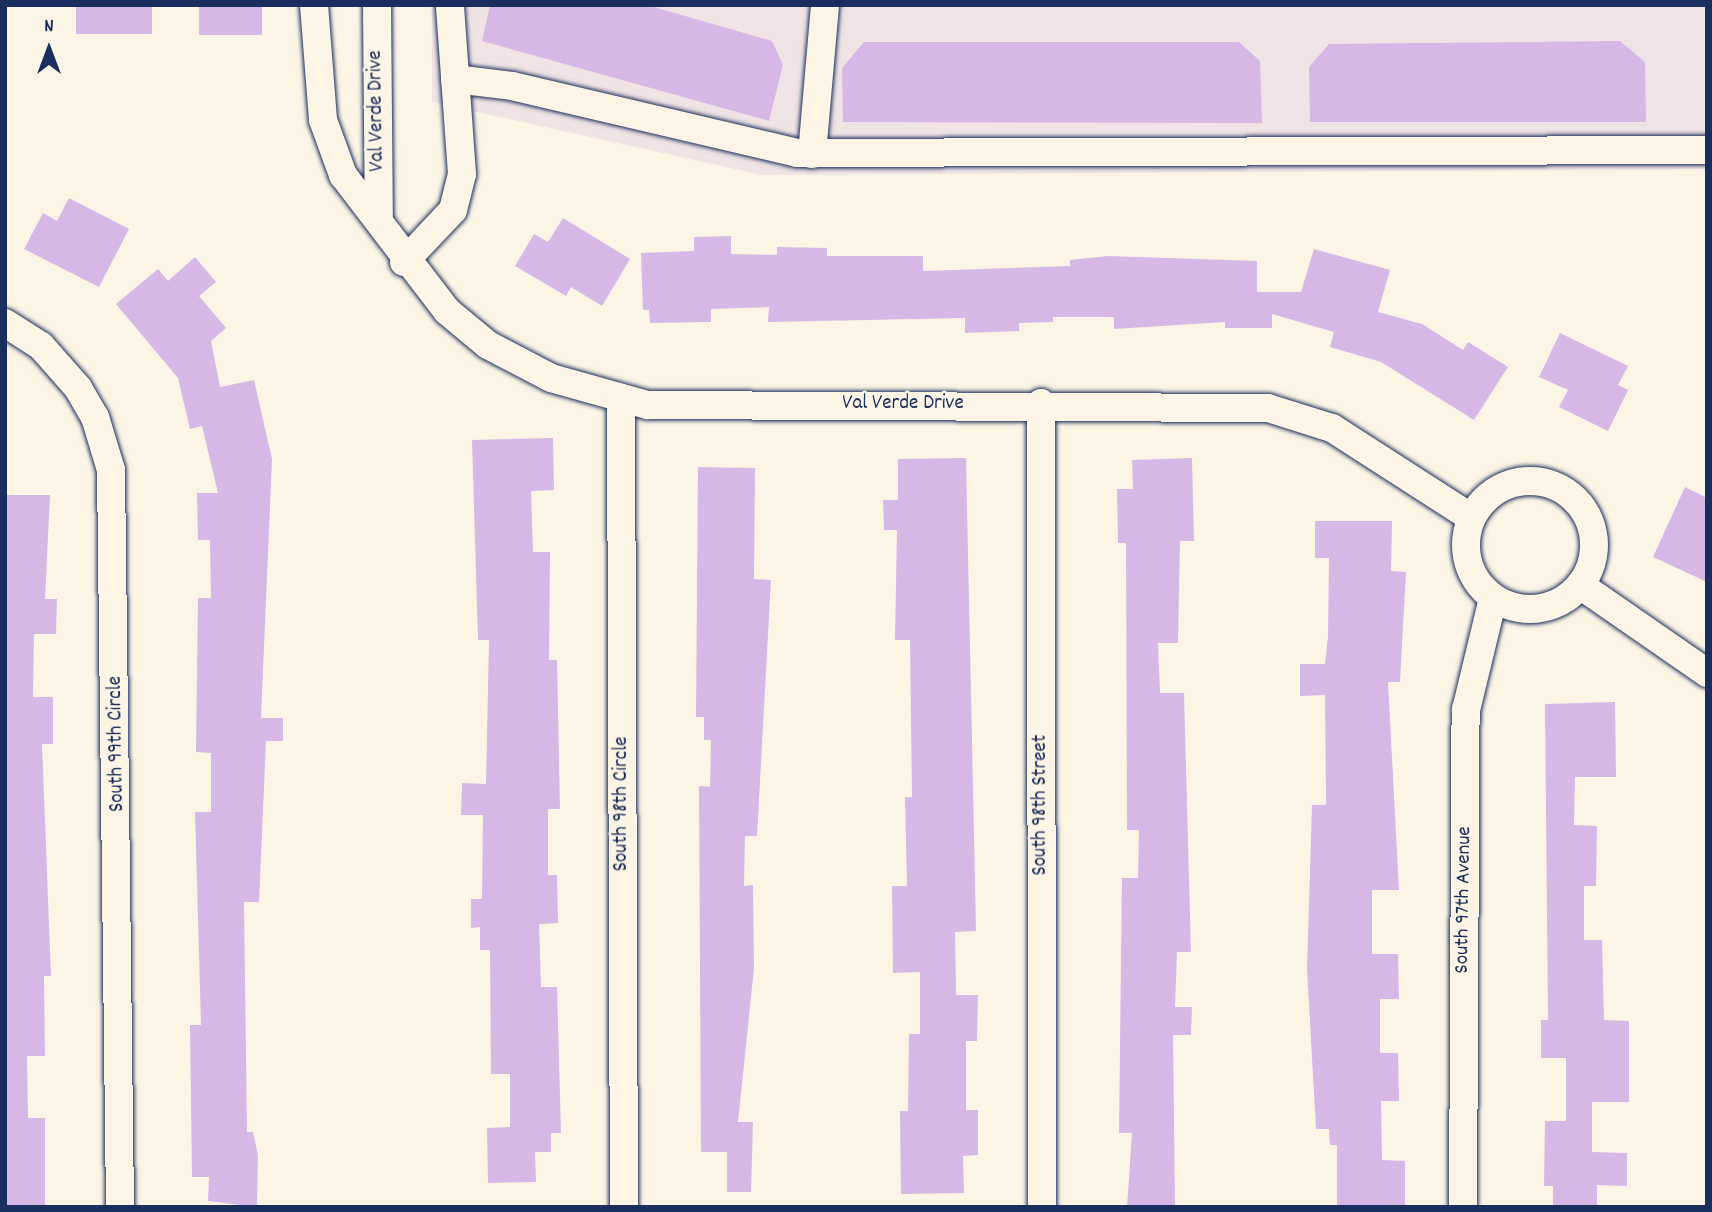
<!DOCTYPE html>
<html>
<head>
<meta charset="utf-8">
<style>
	body { margin:0 }
	#map { position:relative; width:1712px; height:1212px; overflow:hidden; background:#fcf5e5; font-family:Dekko,sans-serif }
	div>[style] { position:absolute }
	[style*='--x'] { left:calc(var(--x)*1px); top:calc(var(--y)*1px); width:calc(var(--w)*1px); rotate:calc(var(--a)*1deg) }
	.built>* { inset:0; background:#f0e3e5 }
	.building>* { inset:0; background:#d5b8e5; transform-origin:0 0 }
	.roads { filter:drop-shadow(0 0 2px #1b2f5e) drop-shadow(0 0 2px #1b2f5e) }
	.minor>* { height:28px; margin:-14px; padding:0 14px; transform-origin:14px; border-radius:14px; background:#fcf5e5 }
	.minor>.ring { margin:-14px; padding:0; box-sizing:content-box; background:none; border:28px solid #fcf5e5; border-radius:50% }
	span { translate:-50% -50%; white-space:nowrap; text-align:center; line-height:1.15; -webkit-text-stroke:5px #fcf5e5; paint-order:stroke }
	.street-label { font-size:21px; color:#1b2f5e }
	.frame { position:absolute; inset:0; border:7px solid #1b2f5e; pointer-events:none }
	.north { position:absolute; left:14px; top:14px; width:70px; height:70px; -webkit-text-stroke:5px #fcf5e5; paint-order:stroke; rotate:0deg; font-size:19px; font-weight:700; line-height:28px; text-align:center; color:#1b2f5e }
	.north::after { content:''; display:block; margin:auto; width:24px; height:32px; background:#1b2f5e; clip-path:polygon(50% 0,100% 100%,50% 72%,0 100%) }
</style>
</head>
<body>
<div id="map">
	<div class="built">
		<i style="clip-path:polygon(432px 5px,1707px 5px,1707px 169px,762px 175px,432px 102px)"></i>
	</div>
	<div class="building">
		<i style="left:76px;top:5px;width:76px;height:29px"></i>
		<i style="left:199px;top:5px;width:63px;height:30px"></i>
		<i style="clip-path:polygon(490px 5px,647px 5px,772px 41px,783px 65px,769px 121px,482px 41px)"></i>
		<i style="clip-path:polygon(1620px 41px,1645px 62px,1646px 122px,1310px 122px,1309px 67px,1329px 44px)"></i>
		<i style="clip-path:polygon(864px 42px,1239px 42px,1260px 61px,1262px 123px,843px 122px,842px 68px)"></i>
		<i style="clip-path:polygon(69px 198px,129px 229px,99px 287px,24px 249px,43px 213px,57px 221px)"></i>
		<i style="clip-path:polygon(563px 218px,630px 259px,602px 306px,571px 287px,566px 296px,515px 266px,534px 234px,548px 242px)"></i>
		<i style="clip-path:polygon(731px 236px,731px 254px,777px 255px,777px 247px,827px 248px,827px 256px,923px 256px,923px 271px,1070px 266px,1070px 260px,1108px 256px,1257px 261px,1257px 292px,1301px 292px,1314px 249px,1390px 270px,1378px 312px,1422px 324px,1463px 350px,1468px 342px,1508px 367px,1474px 420px,1381px 362px,1330px 347px,1334px 332px,1272px 314px,1272px 328px,1225px 328px,1225px 322px,1114px 329px,1114px 317px,1053px 317px,1053px 322px,1019px 323px,1019px 331px,965px 333px,965px 318px,768px 322px,769px 307px,711px 309px,711px 322px,650px 323px,649px 310px,643px 310px,641px 253px,694px 251px,694px 237px)"></i>
		<i style="clip-path:polygon(195px 257px,216px 282px,199px 296px,226px 328px,211px 341px,220px 387px,254px 380px,272px 459px,261px 718px,283px 718px,283px 741px,266px 741px,259px 902px,244px 902px,247px 1132px,253px 1132px,258px 1155px,257px 1207px,208px 1201px,209px 1177px,192px 1177px,190px 1025px,201px 1025px,195px 812px,211px 812px,211px 753px,196px 752px,198px 598px,211px 598px,210px 540px,198px 540px,197px 493px,218px 493px,202px 426px,190px 429px,178px 378px,116px 304px,158px 269px,168px 281px)"></i>
		<i style="clip-path:polygon(1560px 333px,1628px 366px,1618px 385px,1628px 390px,1608px 431px,1559px 407px,1568px 390px,1539px 377px)"></i>
		<i style="clip-path:polygon(553px 438px,554px 490px,531px 491px,533px 552px,550px 552px,549px 660px,557px 660px,560px 809px,548px 809px,548px 875px,557px 875px,558px 923px,539px 924px,541px 987px,557px 987px,561px 1133px,551px 1133px,551px 1152px,535px 1152px,536px 1182px,488px 1183px,487px 1128px,510px 1127px,510px 1074px,491px 1074px,490px 950px,480px 950px,480px 927px,471px 928px,471px 899px,482px 899px,483px 815px,461px 815px,462px 783px,486px 784px,489px 640px,478px 640px,472px 440px)"></i>
		<i style="clip-path:polygon(966px 458px,976px 931px,955px 932px,956px 995px,978px 995px,977px 1041px,966px 1041px,966px 1110px,978px 1110px,978px 1155px,963px 1156px,964px 1193px,901px 1194px,900px 1111px,908px 1111px,909px 1034px,920px 1034px,920px 972px,893px 973px,892px 886px,907px 886px,905px 797px,912px 797px,910px 640px,895px 640px,897px 530px,884px 530px,883px 500px,898px 500px,898px 459px)"></i>
		<i style="clip-path:polygon(1192px 458px,1194px 541px,1180px 541px,1178px 643px,1158px 643px,1160px 693px,1184px 693px,1191px 952px,1177px 952px,1175px 1007px,1192px 1007px,1191px 1035px,1173px 1035px,1175px 1207px,1127px 1207px,1132px 1133px,1119px 1133px,1122px 878px,1138px 878px,1139px 830px,1127px 830px,1126px 543px,1118px 543px,1117px 489px,1133px 489px,1132px 460px)"></i>
		<i style="clip-path:polygon(698px 467px,755px 468px,754px 579px,771px 580px,757px 836px,745px 836px,744px 886px,753px 885px,754px 968px,738px 1122px,753px 1122px,751px 1192px,727px 1192px,727px 1152px,701px 1152px,699px 786px,710px 787px,711px 740px,704px 740px,704px 717px,696px 717px)"></i>
		<i style="clip-path:polygon(1685px 487px,1707px 498px,1707px 582px,1653px 557px)"></i>
		<i style="clip-path:polygon(5px 495px,50px 495px,45px 599px,57px 599px,56px 634px,34px 634px,33px 697px,53px 697px,53px 744px,42px 744px,51px 976px,44px 976px,45px 1056px,27px 1056px,28px 1118px,45px 1118px,45px 1206px,5px 1206px)"></i>
		<i style="clip-path:polygon(1315px 521px,1392px 521px,1391px 571px,1406px 572px,1400px 682px,1388px 682px,1399px 890px,1372px 890px,1372px 954px,1398px 954px,1399px 999px,1380px 999px,1380px 1053px,1398px 1053px,1399px 1101px,1381px 1101px,1382px 1160px,1405px 1161px,1405px 1207px,1337px 1207px,1337px 1145px,1330px 1145px,1329px 1129px,1316px 1129px,1307px 969px,1312px 805px,1326px 805px,1325px 695px,1300px 696px,1300px 664px,1325px 664px,1328px 637px,1329px 558px,1315px 558px)"></i>
		<i style="clip-path:polygon(1615px 702px,1616px 777px,1575px 777px,1574px 825px,1597px 826px,1596px 886px,1584px 886px,1584px 940px,1602px 940px,1604px 1020px,1629px 1021px,1629px 1102px,1592px 1102px,1592px 1152px,1627px 1153px,1627px 1186px,1597px 1185px,1597px 1207px,1553px 1207px,1553px 1186px,1544px 1186px,1545px 1121px,1566px 1121px,1566px 1058px,1541px 1058px,1541px 1020px,1548px 1020px,1545px 704px)"></i>
	</div>
	<div class="roads">
		<div class="minor">
			<i style="--x:314;--y:5;--w:115;--a:85.5"></i>
			<i style="--x:323;--y:120;--w:59;--a:70"></i>
			<i style="--x:343;--y:175;--w:171;--a:52.6"></i>
			<i style="--x:447;--y:311;--w:53;--a:39.7"></i>
			<i style="--x:488;--y:345;--w:71;--a:27.6"></i>
			<i style="--x:551;--y:378;--w:101;--a:15.6"></i>
			<i style="--x:648;--y:405;--w:620;--a:0.28"></i>
			<i style="--x:1268;--y:408;--w:67;--a:17.4"></i>
			<i style="--x:1332;--y:428;--w:164;--a:32.8"></i>
			<i style="--x:377;--y:5;--w:213;--a:89.5"></i>
			<i style="--x:455;--y:79;--w:57;--a:7"></i>
			<i style="--x:512;--y:86;--w:293;--a:13.2"></i>
			<i style="--x:797;--y:153;--w:910;--a:-0.19"></i>
			<i style="--x:812;--y:154;--w:150;--a:-85"></i>
			<i style="--x:404;--y:262;--w:71;--a:-46.7"></i>
			<i style="--x:453;--y:210;--w:37;--a:-76"></i>
			<i style="--x:462;--y:174;--w:169;--a:-94.1"></i>
			<i style="--x:5;--y:323;--w:43;--a:32.6"></i>
			<i style="--x:41;--y:346;--w:56;--a:48.6"></i>
			<i style="--x:78;--y:388;--w:34;--a:60"></i>
			<i style="--x:95;--y:417;--w:55;--a:73.2"></i>
			<i style="--x:111;--y:470;--w:737;--a:89.3"></i>
			<i style="--x:621;--y:401;--w:806;--a:89.79"></i>
			<i style="--x:1041;--y:403;--w:804;--a:89.93"></i>
			<i class="ring" style="left:1466px;top:481px;width:100px;height:100px"></i>
			<i style="--x:1580;--y:585;--w:155;--a:34.7"></i>
			<i style="--x:1463;--y:1207;--w:497;--a:-89.7"></i>
			<i style="--x:1466;--y:710;--w:115;--a:-76.4"></i>
		</div>
	</div>
	<div class="street-label">
		<span style="left:377px;top:111px;rotate:-91deg">Val Verde Drive</span>
		<span style="left:903px;top:404px">Val Verde Drive</span>
		<span style="left:117px;top:744px;rotate:-91deg">South 99th Circle</span>
		<span style="left:622px;top:804px;rotate:-90deg">South 98th Circle</span>
		<span style="left:1041px;top:805px;rotate:-90deg">South 98th Street</span>
		<span style="left:1464px;top:900px;rotate:-89deg">South 97th Avenue</span>
	</div>
	<div class="frame"></div>
	<div class="north">N</div>
</div>
</body>
</html>
